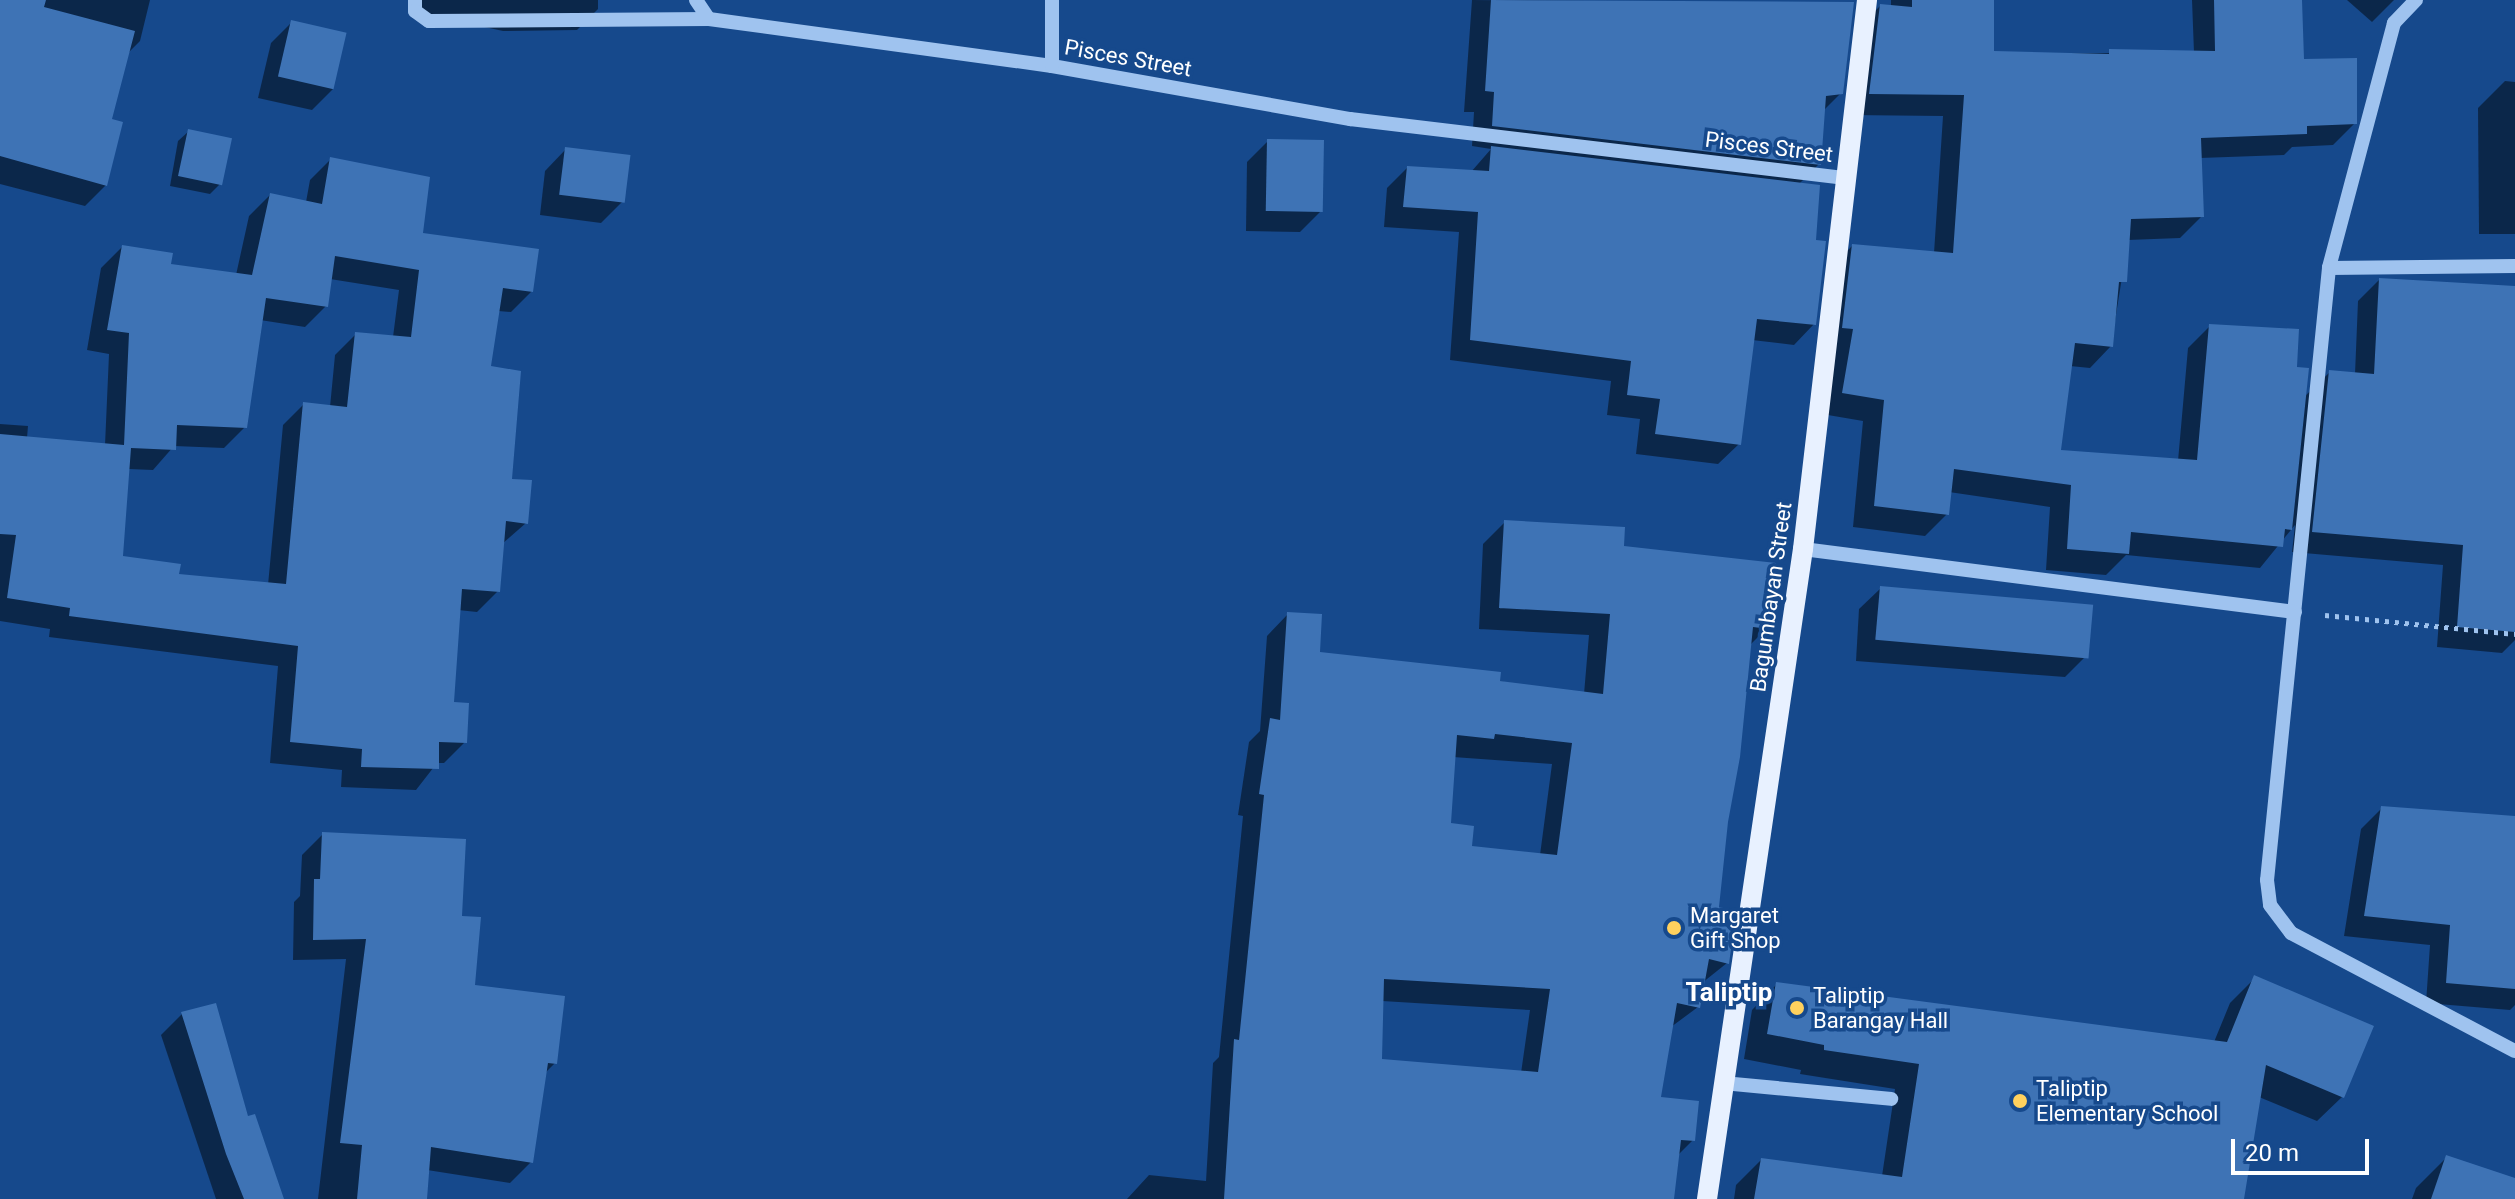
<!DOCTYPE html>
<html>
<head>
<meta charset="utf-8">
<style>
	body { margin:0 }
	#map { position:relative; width:2515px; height:1199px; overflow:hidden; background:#16498c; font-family:Roboto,sans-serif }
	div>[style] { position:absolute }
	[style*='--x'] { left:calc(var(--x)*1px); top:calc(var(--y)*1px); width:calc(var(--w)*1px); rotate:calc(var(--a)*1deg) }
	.shadow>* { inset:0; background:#0007 }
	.building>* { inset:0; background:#3e73b5; transform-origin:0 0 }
	.path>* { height:5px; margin-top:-2.5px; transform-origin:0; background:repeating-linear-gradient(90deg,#9fc3ef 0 4px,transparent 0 10px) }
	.minor>* { height:14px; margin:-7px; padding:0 7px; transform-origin:7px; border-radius:7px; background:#9fc3ef }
	.major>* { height:20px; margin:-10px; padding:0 10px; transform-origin:10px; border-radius:10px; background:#e8f1ff }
	.dots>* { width:22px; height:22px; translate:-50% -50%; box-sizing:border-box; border:4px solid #16498c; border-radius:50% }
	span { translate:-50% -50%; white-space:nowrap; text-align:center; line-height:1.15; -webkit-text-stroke:7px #16498c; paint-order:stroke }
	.street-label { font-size:22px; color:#fff }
	.poi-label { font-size:22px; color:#fff }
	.left { translate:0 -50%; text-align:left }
	.quarter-label { font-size:26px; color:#fff; font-weight:700 }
	.scale { position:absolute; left:2231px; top:1139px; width:138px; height:36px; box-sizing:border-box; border:4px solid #fff; border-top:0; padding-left:10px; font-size:24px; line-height:28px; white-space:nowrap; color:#fff; -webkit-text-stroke:6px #16498c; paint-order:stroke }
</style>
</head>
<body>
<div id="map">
	<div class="shadow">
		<i style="clip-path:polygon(0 0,150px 0,140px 41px,126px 55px,110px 121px,106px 185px,85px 206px,0 184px)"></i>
		<i style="clip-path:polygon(414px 0,598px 0,598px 9px,577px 30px,503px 31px,412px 11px)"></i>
		<i style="clip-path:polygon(1472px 0,1852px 3px,1841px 93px,1823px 111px,1819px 164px,1799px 184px,1814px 242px,1814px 324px,1794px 345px,1752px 340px,1739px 444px,1718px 464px,1636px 454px,1640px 419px,1607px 415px,1611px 381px,1450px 360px,1459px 232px,1384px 227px,1387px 188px,1407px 168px,1471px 172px,1491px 149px,1472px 146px,1474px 112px,1464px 112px)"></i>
		<i style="clip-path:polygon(1891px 0,1992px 0,1992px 53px,2194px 53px,2192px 0,2300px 0,2302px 61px,2355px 123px,2333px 145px,2292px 147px,2284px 155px,2200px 158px,2202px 216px,2180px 238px,2128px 240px,2111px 346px,2090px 368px,2070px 366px,2059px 452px,2178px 461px,2188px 348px,2210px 326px,2295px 369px,2304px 397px,2330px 372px,2355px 374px,2358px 301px,2379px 280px,2515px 290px,2515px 640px,2502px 653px,2437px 647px,2443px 565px,2292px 552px,2295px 525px,2260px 568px,2126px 555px,2106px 575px,2046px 570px,2050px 507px,1949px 492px,1947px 514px,1925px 536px,1853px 527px,1863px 421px,1822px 414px,1831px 268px,1852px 246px,1934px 253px,1943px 116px,1848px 115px,1859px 28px,1880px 6px,1891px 7px)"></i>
		<i style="clip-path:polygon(2347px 0,2394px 0,2372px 22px)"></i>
		<i style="clip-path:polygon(292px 22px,333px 89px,312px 110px,258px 98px,271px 43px)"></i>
		<i style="clip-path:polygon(2505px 81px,2515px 82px,2515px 234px,2479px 234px,2478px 108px)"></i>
		<i style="clip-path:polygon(189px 131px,220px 184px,210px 194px,170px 186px,178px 141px)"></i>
		<i style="clip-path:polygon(1268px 141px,1321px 211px,1300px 232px,1246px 231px,1247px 162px)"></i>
		<i style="clip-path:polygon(566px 149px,622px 202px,601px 223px,540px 215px,545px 171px)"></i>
		<i style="clip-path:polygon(evenodd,331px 159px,421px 235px,532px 291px,511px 312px,498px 311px,488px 368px,510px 480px,526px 523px,502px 544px,498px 591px,477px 612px,458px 610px,451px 704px,465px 742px,444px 763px,437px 763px,416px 790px,341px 787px,342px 770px,270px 763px,278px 666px,49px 637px,50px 629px,0 621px,0 424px,28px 426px,27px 438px,105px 445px,109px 354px,87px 350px,101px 268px,122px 247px,169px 265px,236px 275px,249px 216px,270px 195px,306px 202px,310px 180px,331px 159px,330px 279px,399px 290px,393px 337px,356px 334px,335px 355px,330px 407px,304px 404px,283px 425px,268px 585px,177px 575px,121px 558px,128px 469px,153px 470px,174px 446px,224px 448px,245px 427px,260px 320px,305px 327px,326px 306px,330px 279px)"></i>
		<i style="clip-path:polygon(evenodd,1505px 522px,1622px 548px,1767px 628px,1749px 646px,1726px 821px,1717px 909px,1727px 963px,1702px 983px,1698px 1007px,1671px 1027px,1659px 1099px,1693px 1140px,1677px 1156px,1672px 1199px,1127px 1199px,1149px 1175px,1206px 1181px,1213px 1063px,1219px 1057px,1243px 816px,1238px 815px,1249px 742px,1260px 731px,1267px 636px,1288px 614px,1317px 654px,1584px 694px,1589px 635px,1479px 629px,1483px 544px,1505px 522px,1453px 757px,1552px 764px,1540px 855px,1469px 847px,1448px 825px,1453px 757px,1505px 522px,1382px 1001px,1530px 1010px,1521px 1073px,1380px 1061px,1382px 1001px)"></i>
		<i style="clip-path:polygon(1881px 588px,2086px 656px,2065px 677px,1856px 661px,1859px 609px)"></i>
		<i style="clip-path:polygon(2382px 808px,2515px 818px,2515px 1005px,2510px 1010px,2426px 1003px,2430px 945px,2344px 936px,2361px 829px)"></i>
		<i style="clip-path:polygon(323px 834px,460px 918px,473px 986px,555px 1063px,545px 1073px,531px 1162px,510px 1183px,427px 1170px,425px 1199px,318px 1199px,346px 959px,293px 960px,294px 902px,300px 896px,302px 855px)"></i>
		<i style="clip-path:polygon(2255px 978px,2342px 1097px,2317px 1121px,2259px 1097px,2242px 1199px,1734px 1199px,1736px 1185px,1761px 1160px,1882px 1176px,1895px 1089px,1800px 1074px,1801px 1070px,1744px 1059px,1752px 1010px,1777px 984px,2214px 1042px,2230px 1003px)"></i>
		<i style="clip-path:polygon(182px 1014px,247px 1119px,280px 1199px,216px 1199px,161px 1035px)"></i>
		<i style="clip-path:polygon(2447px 1157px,2515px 1180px,2510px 1199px,2412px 1199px,2416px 1188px)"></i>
	</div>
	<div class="building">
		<i style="clip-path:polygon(0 0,46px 0,44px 7px,135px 31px,112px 119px,123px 122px,107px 186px,0 156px)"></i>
		<i style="clip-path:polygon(1491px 0,1854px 2px,1843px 94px,1826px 96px,1821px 165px,1492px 126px,1494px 92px,1485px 91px)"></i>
		<i style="clip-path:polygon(1912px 0,1994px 0,1994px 51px,2109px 54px,2109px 49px,2215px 51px,2214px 0,2302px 0,2304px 59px,2357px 58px,2357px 124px,2307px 126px,2307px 134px,2201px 138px,2204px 217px,2131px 219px,2127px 282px,2119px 282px,2113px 347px,2075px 343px,2061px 450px,2197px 460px,2209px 324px,2299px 329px,2297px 367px,2309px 368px,2292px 530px,2285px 529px,2283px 547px,2131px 532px,2129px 554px,2067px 549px,2071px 485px,1954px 469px,1949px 515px,1874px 506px,1884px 400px,1842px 393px,1853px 329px,1842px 328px,1852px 244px,1953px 253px,1964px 95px,1869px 94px,1880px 4px,1912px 7px)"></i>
		<i style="left:291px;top:20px;width:57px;height:58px;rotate:13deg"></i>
		<i style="left:188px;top:129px;width:45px;height:48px;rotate:12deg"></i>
		<i style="left:1267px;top:139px;width:57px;height:72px;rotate:1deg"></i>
		<i style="clip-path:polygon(1491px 146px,1820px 185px,1816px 240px,1826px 241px,1816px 325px,1757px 319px,1741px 445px,1655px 434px,1660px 399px,1627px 395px,1631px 361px,1470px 340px,1478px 212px,1403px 207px,1407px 166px,1489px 171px)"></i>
		<i style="left:565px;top:147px;width:66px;height:48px;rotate:7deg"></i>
		<i style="clip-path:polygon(evenodd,330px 157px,430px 177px,423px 233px,539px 249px,533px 292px,503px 288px,491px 366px,521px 371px,512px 479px,532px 480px,528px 524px,506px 521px,500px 592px,462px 589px,454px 702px,469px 703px,467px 743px,439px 742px,439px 769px,361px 767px,362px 749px,290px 742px,298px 646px,69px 616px,70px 608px,7px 598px,16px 535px,0 534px,0 434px,124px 445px,129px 333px,107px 330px,122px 245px,173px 253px,171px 264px,252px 275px,270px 193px,322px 204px,330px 157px,335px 256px,419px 270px,411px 337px,355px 332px,347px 407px,303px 402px,286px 584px,179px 574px,181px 564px,123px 556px,131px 448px,176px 450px,177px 425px,247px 428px,266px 298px,328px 307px,335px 256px)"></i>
		<i style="clip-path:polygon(2379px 278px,2515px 286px,2515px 632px,2457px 627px,2463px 545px,2312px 532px,2329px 370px,2374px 374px)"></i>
		<i style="clip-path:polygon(evenodd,1504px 520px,1625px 527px,1624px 546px,1776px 563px,1769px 629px,1753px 627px,1740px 757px,1728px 822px,1719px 907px,1736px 911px,1729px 964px,1709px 959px,1700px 1008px,1677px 1003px,1661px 1097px,1699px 1101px,1695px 1141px,1681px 1140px,1674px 1199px,1224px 1199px,1234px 1039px,1239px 1040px,1264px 795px,1259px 794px,1270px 718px,1280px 720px,1287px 612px,1322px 614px,1320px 652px,1501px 672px,1500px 681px,1603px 694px,1610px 614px,1499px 608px,1504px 520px,1495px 734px,1572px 743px,1557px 855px,1472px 846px,1474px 826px,1451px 823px,1457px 735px,1494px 739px,1495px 734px,1504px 520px,1384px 979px,1550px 989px,1538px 1072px,1382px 1059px,1384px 979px)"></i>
		<i style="left:1880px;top:586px;width:214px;height:54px;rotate:5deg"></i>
		<i style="clip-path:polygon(2381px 806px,2515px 816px,2515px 989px,2446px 983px,2450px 925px,2364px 916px)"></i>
		<i style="clip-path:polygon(322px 832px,466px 839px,462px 916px,481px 917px,475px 985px,565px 996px,557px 1064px,548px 1063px,533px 1163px,431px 1147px,427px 1199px,357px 1199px,362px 1145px,340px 1143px,366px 939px,313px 940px,314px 879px,320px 879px)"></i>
		<i style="clip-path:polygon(2254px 975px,2374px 1026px,2344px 1098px,2266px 1065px,2244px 1199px,1754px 1199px,1761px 1158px,1902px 1177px,1919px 1064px,1824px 1050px,1824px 1045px,1767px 1034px,1776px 982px,2227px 1042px)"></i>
		<i style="clip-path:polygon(216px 1003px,248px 1116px,255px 1114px,284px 1199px,244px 1199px,226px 1154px,181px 1012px)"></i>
		<i style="clip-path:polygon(2446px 1155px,2515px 1178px,2515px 1199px,2431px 1199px)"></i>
	</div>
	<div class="path">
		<i style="--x:2325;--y:615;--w:191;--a:5.7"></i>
	</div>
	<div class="minor">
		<i style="--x:415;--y:0;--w:11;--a:90"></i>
		<i style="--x:415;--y:11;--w:17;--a:36"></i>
		<i style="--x:429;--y:21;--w:280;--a:-0.4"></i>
		<i style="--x:709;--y:19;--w:346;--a:7.8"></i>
		<i style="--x:1052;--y:66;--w:303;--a:10.1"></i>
		<i style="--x:1350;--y:119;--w:499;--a:6.8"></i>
		<i style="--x:696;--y:0;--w:23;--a:56"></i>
		<i style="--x:2416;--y:0;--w:32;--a:134"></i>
		<i style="--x:2394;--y:23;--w:253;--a:104.9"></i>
		<i style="--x:2329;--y:268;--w:615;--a:95.78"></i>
		<i style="--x:2267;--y:880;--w:25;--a:83"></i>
		<i style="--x:2270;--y:905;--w:35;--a:53"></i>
		<i style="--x:2291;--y:933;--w:253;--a:27.8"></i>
		<i style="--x:1052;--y:66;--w:66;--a:-90"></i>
		<i style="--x:2329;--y:268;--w:186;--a:-0.6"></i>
		<i style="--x:1803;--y:549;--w:496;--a:7.3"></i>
		<i style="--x:1723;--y:1083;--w:169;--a:5.4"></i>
	</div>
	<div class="major">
		<i style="--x:1707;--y:1199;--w:657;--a:-81.6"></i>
		<i style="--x:1803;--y:549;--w:553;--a:-83.35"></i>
	</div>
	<div class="dots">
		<i style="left:1674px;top:928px;background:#ffd15e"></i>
		<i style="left:1797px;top:1008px;background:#ffd15e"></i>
		<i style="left:2020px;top:1101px;background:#ffd15e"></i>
	</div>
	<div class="street-label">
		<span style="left:1128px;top:58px;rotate:10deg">Pisces Street</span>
		<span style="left:1769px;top:147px;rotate:7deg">Pisces Street</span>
		<span style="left:1771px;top:597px;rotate:-82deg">Bagumbayan Street</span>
	</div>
	<div class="poi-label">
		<span class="left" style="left:1690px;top:928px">Margaret<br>Gift Shop</span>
		<span class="left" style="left:1813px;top:1008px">Taliptip<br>Barangay Hall</span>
		<span class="left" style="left:2036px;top:1101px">Taliptip<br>Elementary School</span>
	</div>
	<div class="quarter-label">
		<span style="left:1729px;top:993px">Taliptip</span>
	</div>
	<div class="scale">20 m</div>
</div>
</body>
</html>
